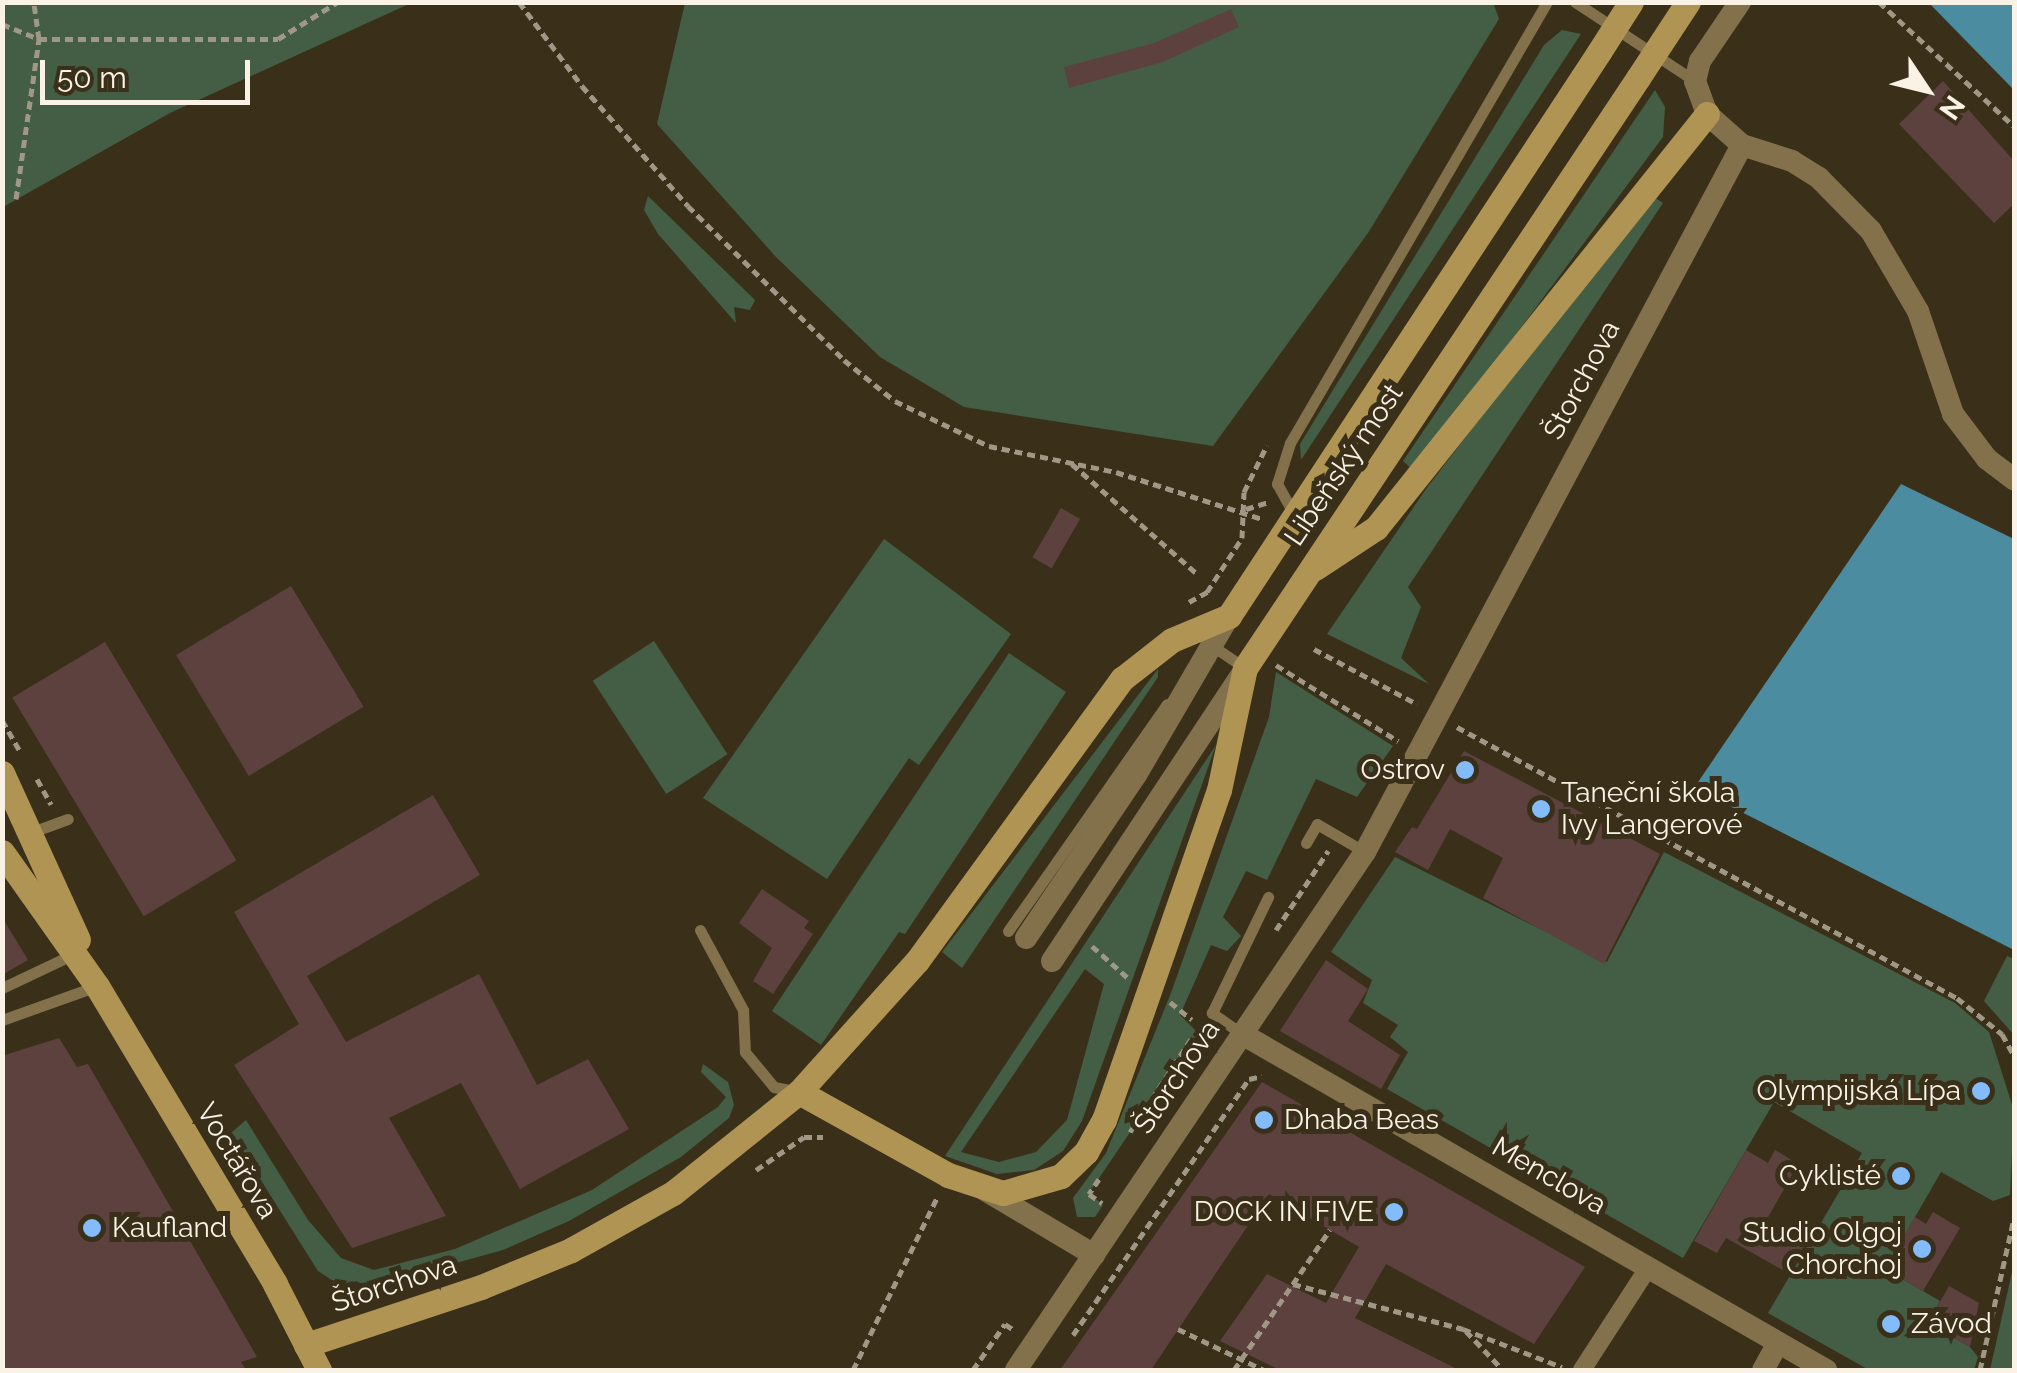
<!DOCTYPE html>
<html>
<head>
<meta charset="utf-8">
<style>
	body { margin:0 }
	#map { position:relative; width:2017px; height:1373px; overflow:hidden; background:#3a301a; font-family:Raleway,sans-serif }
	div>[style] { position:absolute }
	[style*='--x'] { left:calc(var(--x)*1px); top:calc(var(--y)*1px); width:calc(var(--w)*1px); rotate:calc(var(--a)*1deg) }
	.green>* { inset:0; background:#435e45; transform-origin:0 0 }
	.water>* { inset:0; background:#4c8ca0 }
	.building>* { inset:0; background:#5c413f; transform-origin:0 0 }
	.path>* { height:5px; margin-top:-2.5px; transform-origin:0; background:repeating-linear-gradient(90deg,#a09786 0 8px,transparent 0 13px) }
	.service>* { height:11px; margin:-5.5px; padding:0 5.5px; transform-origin:5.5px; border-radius:5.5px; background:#82714a }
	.pedestrian>* { height:18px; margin:-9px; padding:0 9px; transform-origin:9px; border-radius:9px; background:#82714a }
	.minor>* { height:22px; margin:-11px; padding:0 11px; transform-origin:11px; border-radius:11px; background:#82714a }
	.secondary>* { height:25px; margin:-12.5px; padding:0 12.5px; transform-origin:12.5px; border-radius:12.5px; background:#b09454 }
	.secondary-bridge>* { height:25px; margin:-12.5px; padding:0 12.5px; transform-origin:12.5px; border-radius:12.5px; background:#b09454 }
	.dots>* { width:28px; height:28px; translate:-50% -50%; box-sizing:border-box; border:5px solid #3a301a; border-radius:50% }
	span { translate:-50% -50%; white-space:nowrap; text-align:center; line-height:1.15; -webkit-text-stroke:10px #3a301a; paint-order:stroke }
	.street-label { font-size:28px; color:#f9f2e5 }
	.poi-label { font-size:28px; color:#f9f2e5 }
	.right { translate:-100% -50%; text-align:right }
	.left { translate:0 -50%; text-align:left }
	.frame { position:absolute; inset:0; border:5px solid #f9f2e5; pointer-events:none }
	.north { position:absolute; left:1877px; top:40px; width:100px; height:100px; -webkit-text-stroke:8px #3a301a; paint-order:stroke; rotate:125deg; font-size:28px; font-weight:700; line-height:40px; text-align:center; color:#f9f2e5 }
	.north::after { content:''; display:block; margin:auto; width:35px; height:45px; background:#f9f2e5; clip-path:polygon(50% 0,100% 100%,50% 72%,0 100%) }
	.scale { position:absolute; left:40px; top:60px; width:210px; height:45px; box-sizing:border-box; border:5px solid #f9f2e5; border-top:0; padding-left:12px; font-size:30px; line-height:35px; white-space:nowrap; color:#f9f2e5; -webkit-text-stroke:8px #3a301a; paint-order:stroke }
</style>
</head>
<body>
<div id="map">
	<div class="green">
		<i style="clip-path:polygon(3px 2px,411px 2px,411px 3px,170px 113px,3px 207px)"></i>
		<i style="clip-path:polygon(1493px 2px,1499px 19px,1368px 233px,1213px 446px,964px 407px,880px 357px,776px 257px,657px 124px,685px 3px)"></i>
		<i style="clip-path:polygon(1562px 30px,1581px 34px,1301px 460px,1300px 444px,1544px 45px)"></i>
		<i style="clip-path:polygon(1655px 90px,1665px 107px,1663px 137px,1414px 471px,1403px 461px)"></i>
		<i style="clip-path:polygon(1651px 195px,1663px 203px,1408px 587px,1421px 607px,1401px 658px,1429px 684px,1327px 634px,1426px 489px)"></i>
		<i style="clip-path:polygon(648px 196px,755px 300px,750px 310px,734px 307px,736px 323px,658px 234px,644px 210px)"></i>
		<i style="clip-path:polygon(884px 539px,1011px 634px,919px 765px,909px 758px,827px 879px,703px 798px)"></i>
		<i style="left:654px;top:641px;width:135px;height:73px;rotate:57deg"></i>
		<i style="clip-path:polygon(1009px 653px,1066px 692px,905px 934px,899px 932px,821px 1045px,772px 1011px)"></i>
		<i style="clip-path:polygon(1158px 669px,1158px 677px,962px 968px,942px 952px)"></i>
		<i style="clip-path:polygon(1276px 672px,1393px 746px,1357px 797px,1316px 779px,1267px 880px,1246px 871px,1223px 917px,1241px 936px,1227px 951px,1211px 945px,1180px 1015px,1205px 1040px,1201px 1046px,1191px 1042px,1089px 1193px,1103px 1205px,1095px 1217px,1077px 1217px,1073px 1198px,1106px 1153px,1171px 993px,1269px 717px)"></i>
		<i style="clip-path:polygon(evenodd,1216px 745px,1082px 1121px,1063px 1151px,1034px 1170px,997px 1174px,945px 1156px,1216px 745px,1085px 969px,1104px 984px,1067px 1120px,1036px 1152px,999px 1162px,961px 1152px,1085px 969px)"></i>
		<i style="clip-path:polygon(1664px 852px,1955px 1003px,1989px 1032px,2014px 1111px,2010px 1195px,1993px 1201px,1941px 1172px,1885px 1269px,1940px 1301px,1928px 1323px,1970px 1347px,1978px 1357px,1974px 1370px,1869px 1370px,1768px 1313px,1862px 1153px,1774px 1102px,1683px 1258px,1387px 1089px,1408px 1052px,1390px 1037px,1398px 1025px,1363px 1003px,1372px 980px,1331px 952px,1395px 857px,1607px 962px)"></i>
		<i style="clip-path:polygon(2007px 956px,2014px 959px,2014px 1035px,1984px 1001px)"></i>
		<i style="clip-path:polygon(703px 1064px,728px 1082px,734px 1105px,729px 1118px,681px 1157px,569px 1221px,503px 1250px,369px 1287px,356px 1281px,341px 1286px,318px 1271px,231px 1133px,246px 1120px,308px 1220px,341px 1258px,374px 1270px,455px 1249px,592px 1190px,718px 1107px,726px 1097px,701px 1072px)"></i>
		<i style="clip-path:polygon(2014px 1263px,2014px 1370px,1990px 1370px)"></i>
	</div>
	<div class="water">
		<i style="clip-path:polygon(1929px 3px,2014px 3px,2014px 90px)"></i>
		<i style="clip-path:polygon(1901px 484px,2014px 539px,2014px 950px,1694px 788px)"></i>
	</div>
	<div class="building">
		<i style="clip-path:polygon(1231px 9px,1239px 27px,1163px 62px,1069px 88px,1064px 67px,1154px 43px)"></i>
		<i style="clip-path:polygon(1943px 81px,2014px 161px,2014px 204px,1994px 223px,1899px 124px)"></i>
		<i style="left:1061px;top:508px;width:22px;height:57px;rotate:30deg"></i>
		<i style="left:291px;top:586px;width:141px;height:134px;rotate:59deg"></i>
		<i style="left:105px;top:642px;width:255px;height:108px;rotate:59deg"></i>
		<i style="clip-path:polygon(1464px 751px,1660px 854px,1604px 964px,1483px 898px,1503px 858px,1450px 829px,1428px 870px,1395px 852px,1412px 827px,1417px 829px)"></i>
		<i style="clip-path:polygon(433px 795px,480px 875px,307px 976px,346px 1042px,479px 974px,537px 1085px,588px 1059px,629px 1129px,520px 1189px,461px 1083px,389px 1118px,446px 1216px,352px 1248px,234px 1065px,299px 1024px,234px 912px)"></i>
		<i style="clip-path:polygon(762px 889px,809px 921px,804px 928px,813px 934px,773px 994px,753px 981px,772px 948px,739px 923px)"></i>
		<i style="clip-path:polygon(2px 917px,28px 960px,2px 975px)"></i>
		<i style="clip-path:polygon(1326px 960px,1368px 989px,1348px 1021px,1400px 1055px,1381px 1089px,1280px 1031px)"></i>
		<i style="clip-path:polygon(59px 1038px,77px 1067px,88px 1064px,257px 1357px,241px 1362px,246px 1370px,2px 1370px,2px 1056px)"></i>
		<i style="clip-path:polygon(1262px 1082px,1585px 1267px,1534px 1344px,1386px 1264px,1355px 1318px,1459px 1370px,1280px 1370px,1220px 1341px,1267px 1274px,1326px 1303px,1359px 1247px,1269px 1194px,1151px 1370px,1060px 1370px)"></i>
		<i style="clip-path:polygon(1746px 1150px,1768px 1163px,1775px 1150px,1798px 1164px,1766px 1221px,1806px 1245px,1788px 1273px,1726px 1238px,1717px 1253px,1694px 1241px)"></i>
		<i style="clip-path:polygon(1933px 1212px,1960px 1228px,1923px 1291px,1885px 1269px,1915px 1217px,1926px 1224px)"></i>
		<i style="clip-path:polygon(1949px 1286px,1979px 1303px,1970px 1347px,1928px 1323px)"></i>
	</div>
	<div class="path">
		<i style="--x:519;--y:2;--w:105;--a:53.1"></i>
		<i style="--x:582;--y:86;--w:160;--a:48.5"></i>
		<i style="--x:688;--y:206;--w:219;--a:44.6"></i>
		<i style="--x:844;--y:360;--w:65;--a:38.8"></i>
		<i style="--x:895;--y:401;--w:104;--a:25.6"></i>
		<i style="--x:989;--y:446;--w:130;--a:11.6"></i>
		<i style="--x:1116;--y:472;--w:153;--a:17.8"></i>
		<i style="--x:1879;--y:2;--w:183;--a:42.6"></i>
		<i style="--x:2;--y:24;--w:40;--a:22"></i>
		<i style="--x:39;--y:39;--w:239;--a:0"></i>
		<i style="--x:278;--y:39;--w:70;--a:-31.7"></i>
		<i style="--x:16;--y:199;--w:162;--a:-81.8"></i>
		<i style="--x:39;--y:39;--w:37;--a:-98"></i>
		<i style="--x:1072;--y:464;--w:167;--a:41.3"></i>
		<i style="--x:1246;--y:509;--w:24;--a:-17"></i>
		<i style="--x:1189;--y:602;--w:21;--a:-29"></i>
		<i style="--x:1207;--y:592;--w:64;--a:-57.1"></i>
		<i style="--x:1242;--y:538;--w:46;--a:-87.5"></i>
		<i style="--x:1244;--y:492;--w:52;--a:-63.9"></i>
		<i style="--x:1314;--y:649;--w:117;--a:28.1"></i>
		<i style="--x:1276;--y:665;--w:144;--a:31.9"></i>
		<i style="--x:2;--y:720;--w:38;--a:60"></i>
		<i style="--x:1457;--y:727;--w:569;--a:28.46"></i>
		<i style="--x:1957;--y:998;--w:58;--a:38.7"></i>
		<i style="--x:2002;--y:1034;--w:25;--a:61"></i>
		<i style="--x:37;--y:779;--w:29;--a:61"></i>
		<i style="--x:1276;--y:930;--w:95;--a:-56.6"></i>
		<i style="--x:1092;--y:946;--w:48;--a:41.6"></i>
		<i style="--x:1170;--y:1002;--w:28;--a:39"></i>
		<i style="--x:1130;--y:1132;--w:111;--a:-56.7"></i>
		<i style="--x:1191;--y:1039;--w:11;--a:34"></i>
		<i style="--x:1200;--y:1045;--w:17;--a:-54"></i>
		<i style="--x:756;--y:1170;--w:58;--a:-34.5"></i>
		<i style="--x:804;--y:1137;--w:19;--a:0"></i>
		<i style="--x:1099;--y:1179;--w:18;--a:124"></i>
		<i style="--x:1089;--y:1194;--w:16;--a:35"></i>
		<i style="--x:1293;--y:1284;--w:176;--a:14.8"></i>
		<i style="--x:1463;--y:1329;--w:106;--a:21"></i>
		<i style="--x:1178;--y:1329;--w:95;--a:25.5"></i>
		<i style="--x:1466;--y:1331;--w:54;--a:46.5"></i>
		<i style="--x:1073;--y:1335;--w:311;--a:-55.5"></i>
		<i style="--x:1249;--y:1079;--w:13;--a:-13"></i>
		<i style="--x:853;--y:1370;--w:194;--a:-64"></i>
		<i style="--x:973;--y:1370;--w:56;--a:-55.2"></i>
		<i style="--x:1005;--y:1324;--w:11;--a:34"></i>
		<i style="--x:1234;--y:1370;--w:170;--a:-55.6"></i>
		<i style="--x:1980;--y:1370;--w:156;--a:-77.4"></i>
	</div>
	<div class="service">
		<i style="--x:1575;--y:2;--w:144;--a:33.4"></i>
		<i style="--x:1295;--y:516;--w:37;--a:-119"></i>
		<i style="--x:1277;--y:484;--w:43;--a:-72.4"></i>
		<i style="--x:1290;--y:443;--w:510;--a:-59.77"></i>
		<i style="--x:1211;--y:645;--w:41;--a:34.1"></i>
		<i style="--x:32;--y:832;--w:38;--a:-20"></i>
		<i style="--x:1306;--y:843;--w:22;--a:-60"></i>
		<i style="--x:1317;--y:824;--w:56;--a:30.3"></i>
		<i style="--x:700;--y:930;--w:91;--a:61.7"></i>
		<i style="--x:743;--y:1010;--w:42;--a:87.3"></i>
		<i style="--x:745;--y:1052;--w:45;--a:50.4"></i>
		<i style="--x:774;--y:1087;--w:21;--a:11"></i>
		<i style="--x:1008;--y:931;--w:277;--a:-55"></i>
		<i style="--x:2;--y:988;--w:80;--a:-25.3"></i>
		<i style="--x:2;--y:1020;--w:101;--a:-19.7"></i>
		<i style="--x:1242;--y:1034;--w:37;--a:-145"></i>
		<i style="--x:1212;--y:1013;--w:129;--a:-64.2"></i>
	</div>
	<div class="pedestrian">
		<i style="--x:1582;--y:1370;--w:121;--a:-57.1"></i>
	</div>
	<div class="minor">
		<i style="--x:1740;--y:2;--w:71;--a:124.1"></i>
		<i style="--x:1700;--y:61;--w:21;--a:104"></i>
		<i style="--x:1695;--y:81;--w:35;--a:70"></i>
		<i style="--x:1707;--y:114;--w:47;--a:41.5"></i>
		<i style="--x:1742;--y:145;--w:52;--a:17.7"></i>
		<i style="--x:1792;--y:161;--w:32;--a:32"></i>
		<i style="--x:1819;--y:178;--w:74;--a:45.5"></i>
		<i style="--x:1871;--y:231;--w:93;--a:59.6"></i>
		<i style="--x:1918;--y:311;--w:109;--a:71.2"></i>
		<i style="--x:1953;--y:414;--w:56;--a:52.9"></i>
		<i style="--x:1987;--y:459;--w:34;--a:37"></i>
		<i style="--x:1026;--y:938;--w:197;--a:-56"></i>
		<i style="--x:1136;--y:775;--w:184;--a:-59.7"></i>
		<i style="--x:1052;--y:961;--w:346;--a:-56.5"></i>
		<i style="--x:1242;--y:1034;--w:674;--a:29.91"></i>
		<i style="--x:985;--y:1190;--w:127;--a:30.8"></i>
		<i style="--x:1016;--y:1370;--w:625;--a:-56.03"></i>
		<i style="--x:1365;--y:852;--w:801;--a:-61.93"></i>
		<i style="--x:1763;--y:1370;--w:31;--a:-61"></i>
	</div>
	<div class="secondary">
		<i style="--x:1315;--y:568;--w:73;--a:-33.3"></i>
		<i style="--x:1376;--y:528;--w:530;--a:-51.36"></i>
		<i style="--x:2;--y:773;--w:183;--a:65.5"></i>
		<i style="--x:2;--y:852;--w:164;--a:54.7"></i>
		<i style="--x:97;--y:986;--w:347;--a:59.1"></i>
		<i style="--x:275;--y:1284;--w:97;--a:62.9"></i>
		<i style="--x:799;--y:1092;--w:171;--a:29.1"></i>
		<i style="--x:948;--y:1175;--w:58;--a:18.1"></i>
		<i style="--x:1003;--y:1193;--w:60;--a:-16.3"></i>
		<i style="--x:1061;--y:1176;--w:35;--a:-44"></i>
		<i style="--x:1086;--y:1152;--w:37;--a:-61"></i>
		<i style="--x:1104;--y:1120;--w:349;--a:-70.8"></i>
		<i style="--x:1219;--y:790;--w:125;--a:-78"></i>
		<i style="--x:1245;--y:668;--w:709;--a:-56.33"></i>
		<i style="--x:306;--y:1345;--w:184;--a:-18.3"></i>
		<i style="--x:481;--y:1287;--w:97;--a:-22.3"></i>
		<i style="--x:571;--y:1250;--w:117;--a:-29.2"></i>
		<i style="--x:673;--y:1193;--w:161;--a:-38.7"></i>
		<i style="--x:799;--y:1092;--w:176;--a:-48"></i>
		<i style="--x:917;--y:961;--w:349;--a:-54"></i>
		<i style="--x:1122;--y:679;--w:63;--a:-38"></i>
		<i style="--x:1172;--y:640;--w:62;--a:-22.8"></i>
		<i style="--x:1229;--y:616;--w:675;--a:-56.73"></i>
	</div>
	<div class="secondary-bridge">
		<i style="--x:1599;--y:52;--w:59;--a:-57.4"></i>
		<i style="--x:1638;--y:78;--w:91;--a:-56.7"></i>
	</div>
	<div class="dots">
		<i style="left:1465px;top:770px;background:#84bcfb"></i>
		<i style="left:1541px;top:809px;background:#84bcfb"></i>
		<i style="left:1981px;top:1091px;background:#84bcfb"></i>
		<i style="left:1264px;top:1120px;background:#84bcfb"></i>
		<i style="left:1901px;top:1176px;background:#84bcfb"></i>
		<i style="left:1394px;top:1212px;background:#84bcfb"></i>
		<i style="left:92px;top:1228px;background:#84bcfb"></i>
		<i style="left:1922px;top:1249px;background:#84bcfb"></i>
		<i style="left:1891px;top:1324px;background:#84bcfb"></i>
	</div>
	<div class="street-label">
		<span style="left:1582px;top:380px;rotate:-62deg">Štorchova</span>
		<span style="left:1344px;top:465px;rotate:-56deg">Libeňský most</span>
		<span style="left:1177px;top:1077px;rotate:-56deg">Štorchova</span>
		<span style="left:237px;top:1161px;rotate:59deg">Voctářova</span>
		<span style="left:1549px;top:1176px;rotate:30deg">Menclova</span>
		<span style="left:394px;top:1284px;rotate:-18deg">Štorchova</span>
	</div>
	<div class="poi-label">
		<span class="right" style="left:1445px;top:770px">Ostrov</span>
		<span class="left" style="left:1561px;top:809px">Taneční škola<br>Ivy Langerové</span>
		<span class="right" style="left:1961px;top:1091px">Olympijská Lípa</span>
		<span class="left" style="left:1284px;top:1120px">Dhaba Beas</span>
		<span class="right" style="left:1881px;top:1176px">Cyklisté</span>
		<span class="right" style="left:1374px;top:1212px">DOCK IN FIVE</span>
		<span class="left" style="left:112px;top:1228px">Kaufland</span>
		<span class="right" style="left:1902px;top:1249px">Studio Olgoj<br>Chorchoj</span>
		<span class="left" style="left:1911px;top:1324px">Závod</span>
	</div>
	<div class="frame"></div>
	<div class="north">N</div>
	<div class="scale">50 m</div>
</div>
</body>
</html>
